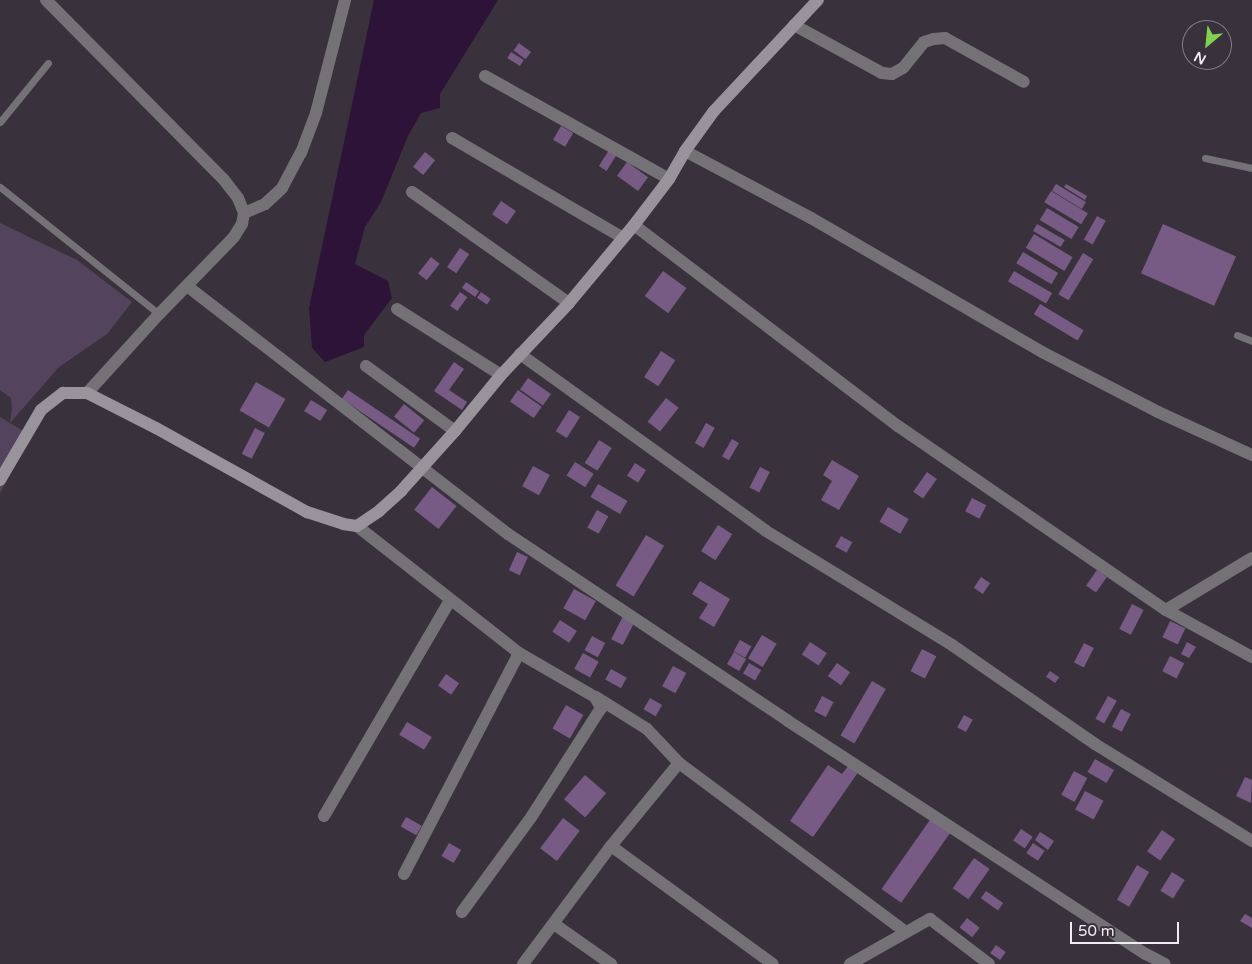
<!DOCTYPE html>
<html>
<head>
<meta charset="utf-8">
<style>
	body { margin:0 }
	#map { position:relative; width:1252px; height:964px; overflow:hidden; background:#39323c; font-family:"Varela Round",sans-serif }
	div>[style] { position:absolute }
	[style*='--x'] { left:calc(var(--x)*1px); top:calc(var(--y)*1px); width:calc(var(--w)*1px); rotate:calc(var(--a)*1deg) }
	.green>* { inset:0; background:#54435c }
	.water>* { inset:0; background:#2d1337 }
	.building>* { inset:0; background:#785b85; transform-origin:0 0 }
	.lane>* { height:7px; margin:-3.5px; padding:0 3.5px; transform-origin:3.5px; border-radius:3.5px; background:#757277 }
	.street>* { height:12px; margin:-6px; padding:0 6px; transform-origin:6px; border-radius:6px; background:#757277 }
	.secondary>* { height:12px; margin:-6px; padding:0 6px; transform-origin:6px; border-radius:6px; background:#99949c }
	span { translate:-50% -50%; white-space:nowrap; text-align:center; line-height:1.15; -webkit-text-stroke:4px #39323c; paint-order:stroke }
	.north { position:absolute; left:1182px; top:20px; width:50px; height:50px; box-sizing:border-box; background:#39323c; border:1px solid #827c85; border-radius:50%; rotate:208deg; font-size:14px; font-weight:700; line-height:20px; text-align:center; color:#f0ecf2 }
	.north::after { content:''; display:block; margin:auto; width:18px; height:22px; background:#82d04f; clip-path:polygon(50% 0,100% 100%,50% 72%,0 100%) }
	.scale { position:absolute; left:1070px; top:922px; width:109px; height:22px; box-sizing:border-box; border:2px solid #f0ecf2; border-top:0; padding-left:6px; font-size:15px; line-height:18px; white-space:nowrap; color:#f0ecf2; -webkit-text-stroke:4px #39323c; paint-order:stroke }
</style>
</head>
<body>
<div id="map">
	<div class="green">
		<i style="clip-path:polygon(0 223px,77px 260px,132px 302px,107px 334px,59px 367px,10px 423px,30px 435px,0 493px,0 417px,10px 423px,12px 409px,11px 398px,0 390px)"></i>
	</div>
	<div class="water">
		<i style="clip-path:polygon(374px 0,498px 0,440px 94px,440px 108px,421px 113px,408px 136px,381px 202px,365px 227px,355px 264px,388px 281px,392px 298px,364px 335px,364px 347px,325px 362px,312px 348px,309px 308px)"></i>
	</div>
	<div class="building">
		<i style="left:519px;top:43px;width:15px;height:9px;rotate:37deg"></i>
		<i style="left:511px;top:52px;width:15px;height:7px;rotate:32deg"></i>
		<i style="left:561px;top:126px;width:14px;height:16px;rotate:30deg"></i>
		<i style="left:609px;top:150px;width:9px;height:19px;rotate:32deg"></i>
		<i style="left:425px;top:152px;width:13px;height:19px;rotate:39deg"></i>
		<i style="left:627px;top:162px;width:26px;height:17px;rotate:36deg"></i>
		<i style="left:1056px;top:184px;width:35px;height:8px;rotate:31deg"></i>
		<i style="clip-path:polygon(1066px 184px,1087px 196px,1085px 200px,1064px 187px)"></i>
		<i style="left:1051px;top:191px;width:43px;height:13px;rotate:31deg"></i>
		<i style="left:501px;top:201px;width:18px;height:16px;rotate:34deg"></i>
		<i style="left:1047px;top:208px;width:37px;height:14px;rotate:31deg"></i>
		<i style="left:1097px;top:216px;width:10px;height:27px;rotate:29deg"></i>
		<i style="left:1037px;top:224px;width:32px;height:8px;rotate:30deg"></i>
		<i style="left:1163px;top:224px;width:80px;height:54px;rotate:24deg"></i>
		<i style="left:1034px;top:234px;width:45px;height:16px;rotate:31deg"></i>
		<i style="left:460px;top:248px;width:11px;height:23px;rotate:34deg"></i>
		<i style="left:1023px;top:252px;width:41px;height:13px;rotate:31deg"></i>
		<i style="left:1083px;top:253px;width:12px;height:48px;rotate:31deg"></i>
		<i style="left:431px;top:257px;width:11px;height:21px;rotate:38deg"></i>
		<i style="left:663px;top:271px;width:29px;height:31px;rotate:36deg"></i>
		<i style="left:1014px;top:271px;width:44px;height:12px;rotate:30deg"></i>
		<i style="left:466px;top:282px;width:16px;height:7px;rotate:35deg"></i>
		<i style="left:460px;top:292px;width:9px;height:17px;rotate:36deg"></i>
		<i style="left:481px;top:292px;width:12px;height:7px;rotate:35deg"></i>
		<i style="left:1040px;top:304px;width:51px;height:12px;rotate:31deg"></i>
		<i style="left:661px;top:351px;width:17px;height:31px;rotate:33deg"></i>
		<i style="clip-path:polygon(454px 362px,464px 369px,449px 390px,467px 402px,462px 410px,434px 391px)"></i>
		<i style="left:528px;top:378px;width:28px;height:14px;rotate:35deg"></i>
		<i style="left:256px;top:382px;width:34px;height:33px;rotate:30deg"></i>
		<i style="left:348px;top:390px;width:87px;height:11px;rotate:34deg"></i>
		<i style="left:518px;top:390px;width:29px;height:14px;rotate:35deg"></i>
		<i style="left:666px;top:398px;width:16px;height:30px;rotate:38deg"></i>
		<i style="left:311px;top:400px;width:19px;height:13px;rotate:32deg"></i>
		<i style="left:404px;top:404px;width:26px;height:16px;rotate:39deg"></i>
		<i style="left:569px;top:410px;width:13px;height:25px;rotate:32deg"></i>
		<i style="left:706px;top:423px;width:10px;height:23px;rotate:29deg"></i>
		<i style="left:255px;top:428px;width:11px;height:29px;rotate:27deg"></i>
		<i style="left:732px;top:439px;width:8px;height:20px;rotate:30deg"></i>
		<i style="left:599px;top:440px;width:15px;height:27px;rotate:32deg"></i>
		<i style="clip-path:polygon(832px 460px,859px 476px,839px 510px,821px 500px,832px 481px,823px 475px)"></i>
		<i style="left:575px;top:462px;width:22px;height:16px;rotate:32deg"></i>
		<i style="left:635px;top:463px;width:13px;height:15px;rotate:32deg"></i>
		<i style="left:533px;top:466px;width:19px;height:23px;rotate:28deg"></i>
		<i style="left:760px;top:467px;width:11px;height:23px;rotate:27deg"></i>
		<i style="left:927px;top:472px;width:12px;height:24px;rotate:35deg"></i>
		<i style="left:598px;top:484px;width:34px;height:15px;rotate:30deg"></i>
		<i style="left:432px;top:487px;width:31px;height:29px;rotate:38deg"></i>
		<i style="left:972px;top:498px;width:16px;height:15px;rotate:27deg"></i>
		<i style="left:888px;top:507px;width:24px;height:17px;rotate:30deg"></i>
		<i style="left:597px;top:510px;width:13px;height:20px;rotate:29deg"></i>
		<i style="left:718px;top:525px;width:17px;height:31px;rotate:33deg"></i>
		<i style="left:646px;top:535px;width:21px;height:59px;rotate:31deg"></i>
		<i style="left:841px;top:536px;width:13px;height:12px;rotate:29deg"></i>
		<i style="left:517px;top:552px;width:12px;height:20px;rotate:24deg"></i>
		<i style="left:1097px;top:570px;width:12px;height:19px;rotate:35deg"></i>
		<i style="left:981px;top:577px;width:11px;height:13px;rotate:34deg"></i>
		<i style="clip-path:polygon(700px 581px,730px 599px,714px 627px,699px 618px,708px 604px,692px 594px)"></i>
		<i style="left:574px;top:589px;width:25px;height:22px;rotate:29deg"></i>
		<i style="left:1132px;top:604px;width:13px;height:28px;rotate:27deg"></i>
		<i style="left:623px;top:616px;width:13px;height:26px;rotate:27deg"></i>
		<i style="left:560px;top:620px;width:20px;height:14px;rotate:33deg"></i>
		<i style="left:1170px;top:621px;width:17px;height:18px;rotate:25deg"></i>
		<i style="left:762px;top:635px;width:17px;height:27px;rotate:31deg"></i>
		<i style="left:592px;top:636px;width:15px;height:16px;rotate:28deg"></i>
		<i style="left:740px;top:640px;width:13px;height:13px;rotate:29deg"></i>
		<i style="left:810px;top:642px;width:20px;height:15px;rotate:33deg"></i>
		<i style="clip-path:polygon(1187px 642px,1196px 647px,1189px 658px,1181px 654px)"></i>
		<i style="left:1084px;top:643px;width:11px;height:22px;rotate:27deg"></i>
		<i style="left:922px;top:649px;width:16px;height:25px;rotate:27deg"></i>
		<i style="left:734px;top:652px;width:14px;height:14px;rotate:30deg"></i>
		<i style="left:583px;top:653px;width:18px;height:18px;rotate:29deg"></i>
		<i style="left:1170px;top:656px;width:16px;height:17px;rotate:27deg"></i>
		<i style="left:749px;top:663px;width:14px;height:12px;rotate:30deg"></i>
		<i style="left:837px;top:663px;width:16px;height:16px;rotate:35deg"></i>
		<i style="left:673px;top:666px;width:15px;height:23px;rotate:28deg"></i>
		<i style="left:611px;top:669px;width:18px;height:12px;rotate:29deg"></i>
		<i style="left:1050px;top:671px;width:11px;height:7px;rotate:34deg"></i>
		<i style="left:446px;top:674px;width:16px;height:14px;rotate:35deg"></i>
		<i style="left:872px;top:681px;width:16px;height:63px;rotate:30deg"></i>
		<i style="left:822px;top:696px;width:13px;height:17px;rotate:27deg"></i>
		<i style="left:1108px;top:696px;width:10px;height:26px;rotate:29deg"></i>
		<i style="left:650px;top:698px;width:14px;height:13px;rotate:30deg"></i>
		<i style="left:566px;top:705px;width:20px;height:27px;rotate:30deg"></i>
		<i style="left:1121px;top:709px;width:11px;height:20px;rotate:27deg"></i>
		<i style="left:964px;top:715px;width:10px;height:14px;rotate:29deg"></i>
		<i style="left:407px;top:722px;width:29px;height:15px;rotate:31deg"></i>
		<i style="left:1095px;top:759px;width:22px;height:15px;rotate:30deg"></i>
		<i style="clip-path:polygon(828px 765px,842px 774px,849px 765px,859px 771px,813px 837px,790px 821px)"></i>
		<i style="left:1074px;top:771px;width:15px;height:27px;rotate:28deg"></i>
		<i style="left:585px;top:775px;width:28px;height:32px;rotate:41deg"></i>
		<i style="clip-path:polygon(1245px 777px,1252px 780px,1251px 803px,1236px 796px)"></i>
		<i style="left:1085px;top:791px;width:21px;height:21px;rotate:28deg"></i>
		<i style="left:406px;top:817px;width:18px;height:11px;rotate:29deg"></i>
		<i style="left:932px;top:817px;width:24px;height:88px;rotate:35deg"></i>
		<i style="left:563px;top:818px;width:21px;height:38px;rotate:37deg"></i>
		<i style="left:1021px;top:829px;width:14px;height:14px;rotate:34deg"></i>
		<i style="left:1162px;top:830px;width:16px;height:26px;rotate:35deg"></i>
		<i style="clip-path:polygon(1040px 832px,1054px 841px,1048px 850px,1035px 840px)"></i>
		<i style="left:449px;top:843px;width:14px;height:15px;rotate:30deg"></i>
		<i style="left:1033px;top:843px;width:14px;height:12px;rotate:34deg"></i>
		<i style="left:974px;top:858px;width:19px;height:37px;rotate:35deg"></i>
		<i style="left:1137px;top:865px;width:14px;height:40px;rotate:30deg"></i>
		<i style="left:1172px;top:872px;width:15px;height:22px;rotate:32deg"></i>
		<i style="left:986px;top:891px;width:21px;height:9px;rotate:35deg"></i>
		<i style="clip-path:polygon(1245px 914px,1252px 918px,1252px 928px,1240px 921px)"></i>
		<i style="left:967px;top:918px;width:16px;height:12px;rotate:38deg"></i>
		<i style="left:996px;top:945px;width:12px;height:10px;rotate:35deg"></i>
	</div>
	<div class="lane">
		<i style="--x:0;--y:122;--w:76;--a:-50.9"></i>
		<i style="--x:1205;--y:158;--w:48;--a:12"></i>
		<i style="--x:0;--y:187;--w:203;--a:38.6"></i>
		<i style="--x:1237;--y:335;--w:16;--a:22"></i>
	</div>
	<div class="street">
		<i style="--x:46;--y:0;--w:253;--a:45.3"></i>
		<i style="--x:224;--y:180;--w:23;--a:52"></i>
		<i style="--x:238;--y:198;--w:16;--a:68"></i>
		<i style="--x:244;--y:213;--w:11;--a:100"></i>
		<i style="--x:242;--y:224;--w:15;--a:122"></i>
		<i style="--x:234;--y:237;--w:107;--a:134.2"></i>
		<i style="--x:159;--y:314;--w:107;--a:132.3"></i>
		<i style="--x:794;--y:25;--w:100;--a:28.6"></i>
		<i style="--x:882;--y:73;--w:10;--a:6"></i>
		<i style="--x:892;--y:74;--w:13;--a:-29"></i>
		<i style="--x:903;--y:68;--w:33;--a:-51"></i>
		<i style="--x:924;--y:42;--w:10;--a:-17"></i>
		<i style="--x:934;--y:39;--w:11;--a:-5"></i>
		<i style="--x:945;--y:38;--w:90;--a:29.1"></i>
		<i style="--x:485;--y:76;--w:211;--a:29.2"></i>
		<i style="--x:452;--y:138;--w:198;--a:30.3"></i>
		<i style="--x:685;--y:151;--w:143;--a:28"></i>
		<i style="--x:811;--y:218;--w:267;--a:30.1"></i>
		<i style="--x:1042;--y:352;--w:131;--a:27.3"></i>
		<i style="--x:1158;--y:412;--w:103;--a:24.6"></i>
		<i style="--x:412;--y:192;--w:192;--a:35.3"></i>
		<i style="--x:244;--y:213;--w:23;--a:-23"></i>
		<i style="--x:265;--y:204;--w:23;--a:-43"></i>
		<i style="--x:282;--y:188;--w:40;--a:-62"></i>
		<i style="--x:301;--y:153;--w:43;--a:-69.4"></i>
		<i style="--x:316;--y:113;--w:117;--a:-75.6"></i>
		<i style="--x:634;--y:225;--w:332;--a:37.3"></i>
		<i style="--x:898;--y:426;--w:325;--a:34.5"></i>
		<i style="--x:1166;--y:610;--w:98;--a:28.7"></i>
		<i style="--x:187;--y:286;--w:406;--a:37.7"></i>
		<i style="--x:508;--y:534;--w:337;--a:33.7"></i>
		<i style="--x:788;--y:721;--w:427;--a:33.1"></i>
		<i style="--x:1146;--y:954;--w:21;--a:28"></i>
		<i style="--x:397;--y:309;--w:123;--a:32.4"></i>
		<i style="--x:520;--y:354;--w:303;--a:35.7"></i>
		<i style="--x:766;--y:531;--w:218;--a:31.5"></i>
		<i style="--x:952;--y:645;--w:174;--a:34.7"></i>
		<i style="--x:1095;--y:744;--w:185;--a:31.7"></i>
		<i style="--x:366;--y:366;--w:110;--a:36.1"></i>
		<i style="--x:357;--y:526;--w:206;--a:38.1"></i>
		<i style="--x:519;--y:653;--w:88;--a:30.1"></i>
		<i style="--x:595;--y:697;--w:13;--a:61"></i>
		<i style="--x:601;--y:708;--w:128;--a:122.6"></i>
		<i style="--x:532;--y:816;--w:119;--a:126.1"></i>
		<i style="--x:1166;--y:610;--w:100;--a:-31.2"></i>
		<i style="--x:596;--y:697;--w:60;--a:32.1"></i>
		<i style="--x:647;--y:729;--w:47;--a:46.7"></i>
		<i style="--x:679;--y:763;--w:283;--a:36.7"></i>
		<i style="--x:324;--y:816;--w:250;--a:-59.7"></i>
		<i style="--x:611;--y:846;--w:200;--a:36.1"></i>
		<i style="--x:404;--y:874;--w:249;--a:-62.5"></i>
		<i style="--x:554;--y:924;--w:70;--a:35.1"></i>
		<i style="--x:523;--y:964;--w:147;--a:-53.3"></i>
		<i style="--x:611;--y:846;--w:107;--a:-50.7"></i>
		<i style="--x:850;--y:964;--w:92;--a:-29.4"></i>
		<i style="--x:930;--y:919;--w:74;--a:37.3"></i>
	</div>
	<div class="secondary">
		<i style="--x:0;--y:480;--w:81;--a:-59.6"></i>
		<i style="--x:41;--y:410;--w:28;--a:-38"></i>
		<i style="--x:63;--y:393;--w:24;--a:0"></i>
		<i style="--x:87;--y:393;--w:77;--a:26.9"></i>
		<i style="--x:156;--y:428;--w:173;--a:29.1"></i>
		<i style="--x:307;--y:512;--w:38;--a:18"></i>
		<i style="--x:343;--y:524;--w:14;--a:8"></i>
		<i style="--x:357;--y:526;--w:27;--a:-34"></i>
		<i style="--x:379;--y:511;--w:30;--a:-42"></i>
		<i style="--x:401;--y:491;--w:81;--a:-48"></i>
		<i style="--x:455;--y:431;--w:72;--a:-50.6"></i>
		<i style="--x:501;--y:375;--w:99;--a:-46.6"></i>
		<i style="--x:569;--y:303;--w:102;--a:-50.2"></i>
		<i style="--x:634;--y:225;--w:58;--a:-52.7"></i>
		<i style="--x:669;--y:179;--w:32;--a:-60"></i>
		<i style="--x:685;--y:151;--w:49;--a:-54.1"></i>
		<i style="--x:714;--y:111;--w:152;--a:-46.9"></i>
	</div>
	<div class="north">N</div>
	<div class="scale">50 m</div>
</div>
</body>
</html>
